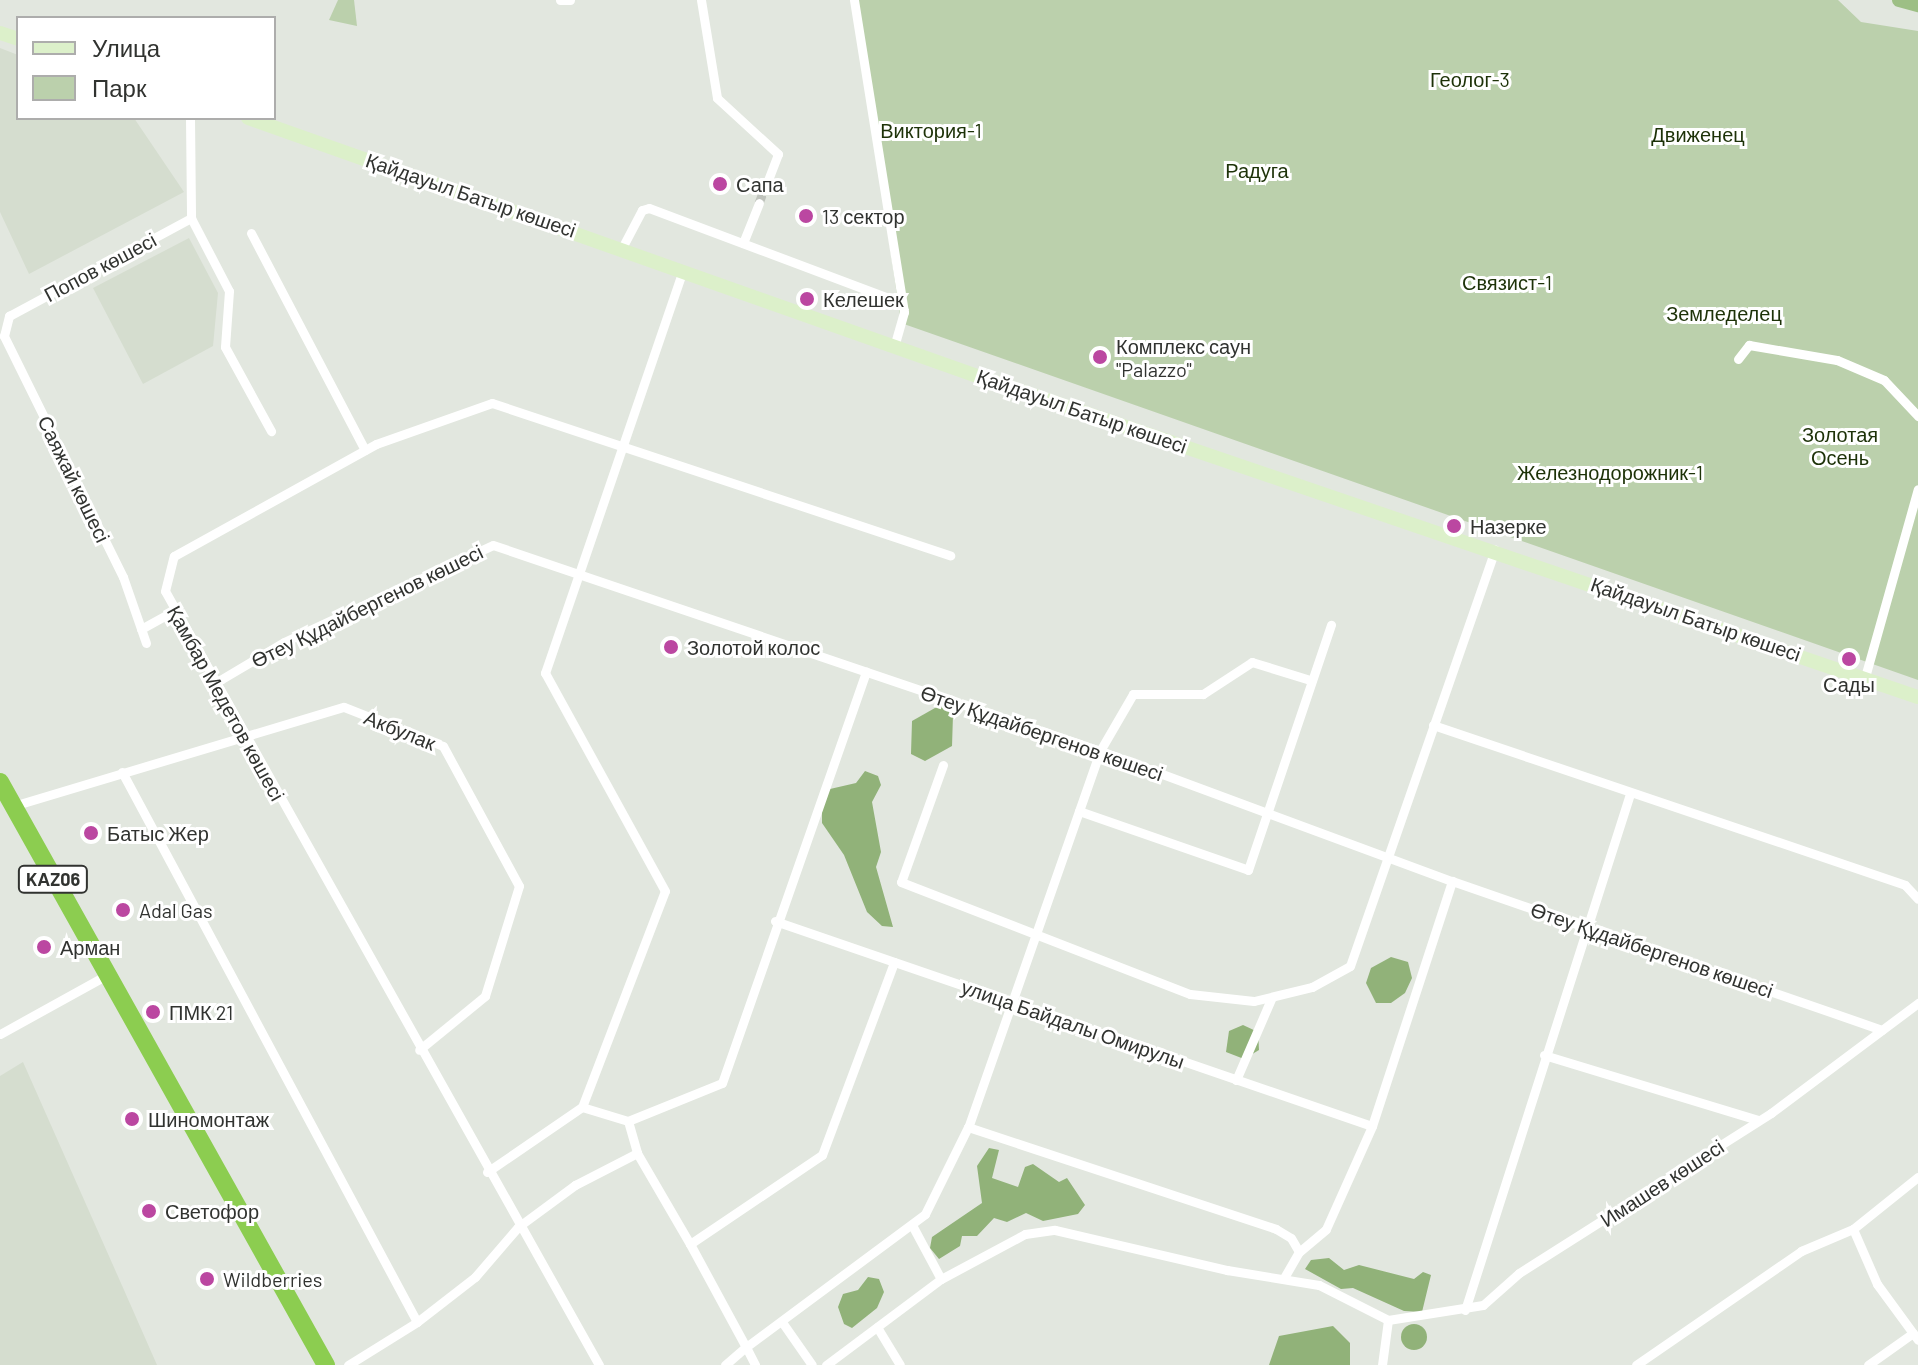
<!DOCTYPE html>
<html>
<head>
<meta charset="utf-8">
<style>
	body { margin:0 }
	#map { position:relative; width:1918px; height:1365px; overflow:hidden; background:#e2e7df; font-family:Barlow,sans-serif }
	div>[style] { position:absolute }
	[style*='--x'] { left:calc(var(--x)*1px); top:calc(var(--y)*1px); width:calc(var(--w)*1px); rotate:calc(var(--a)*1deg) }
	.built>* { inset:0; background:#d5ddcf }
	.green>* { inset:0; background:#bbd0ac }
	.forest>* { inset:0; background:#91b279 }
	.round { border-radius:50% }
	.river>* { height:14px; margin:-7px; padding:0 7px; transform-origin:7px; border-radius:7px; background:#9dbf85 }
	.street-tunnel>* { height:9px; margin-top:-4.5px; transform-origin:0; background:repeating-linear-gradient(90deg,#bfc3bc 0 9px,transparent 0 13.5px) }
	.street>* { height:9px; margin:-4.5px; padding:0 4.5px; transform-origin:4.5px; border-radius:4.5px; background:#fff }
	.secondary>* { height:14px; margin:-7px; padding:0 7px; transform-origin:7px; border-radius:7px; background:#dcf0ca }
	.highway>* { height:18px; margin:-9px; padding:0 9px; transform-origin:9px; border-radius:9px; background:#8ccd50 }
	.dots>* { width:22px; height:22px; translate:-50% -50%; box-sizing:border-box; border:4px solid #fff; border-radius:50% }
	span { translate:-50% -50%; white-space:nowrap; text-align:center; line-height:1.15; -webkit-text-stroke:6px #fff; paint-order:stroke }
	.shield-label span { padding:2px 6px; background:#fff; border:2px solid; border-radius:6px; -webkit-text-stroke-width:0 }
	.shield-label { font-size:18px; color:#313330; font-weight:700 }
	.park-label { font-size:20px; color:#1d3208 }
	.poi-label { font-size:20px; color:#313330 }
	.left { translate:0 -50%; text-align:left }
	.street-label { font-size:20px; color:#313330 }
	.legend { position:absolute; left:16px; top:16px; width:260px; height:104px; box-sizing:border-box; background:#fff; border:2px solid #adadac; margin:0; padding:10px 14px; list-style:none; font-size:24px; color:#313330 }
	.legend li { display:flex; align-items:center; gap:16px; height:40px }
	.legend b { width:40px; border:2px solid #adadac }
</style>
</head>
<body>
<div id="map">
	<div class="built">
		<i style="clip-path:polygon(0 48px,18px 55px,18px 118px,134px 118px,184px 192px,29px 274px,0 212px)"></i>
		<i style="clip-path:polygon(189px 238px,218px 293px,213px 346px,143px 384px,93px 288px)"></i>
		<i style="clip-path:polygon(23px 1062px,124px 1290px,157px 1365px,0 1365px,0 1076px)"></i>
	</div>
	<div class="green">
		<i style="clip-path:polygon(338px 0,354px 0,357px 26px,329px 20px)"></i>
		<i style="clip-path:polygon(854px 0,1838px 0,1861px 22px,1918px 31px,1918px 680px,901px 323px)"></i>
	</div>
	<div class="forest">
		<i style="clip-path:polygon(942px 704px,953px 715px,952px 746px,925px 761px,911px 754px,912px 721px)"></i>
		<i style="clip-path:polygon(865px 771px,878px 776px,881px 785px,872px 802px,881px 852px,876px 867px,893px 927px,882px 926px,867px 912px,844px 855px,822px 823px,822px 802px,830px 789px,856px 783px)"></i>
		<i style="clip-path:polygon(1391px 957px,1408px 962px,1412px 978px,1405px 993px,1391px 1003px,1376px 1003px,1366px 983px,1371px 968px)"></i>
		<i style="clip-path:polygon(1243px 1025px,1258px 1032px,1259px 1050px,1244px 1059px,1226px 1052px,1229px 1031px)"></i>
		<i style="clip-path:polygon(989px 1148px,999px 1150px,992px 1178px,1018px 1187px,1025px 1167px,1033px 1164px,1059px 1182px,1067px 1178px,1085px 1205px,1078px 1214px,1043px 1221px,1026px 1213px,1007px 1222px,994px 1218px,977px 1236px,962px 1236px,960px 1246px,939px 1259px,930px 1248px,932px 1237px,982px 1203px,977px 1166px)"></i>
		<i style="clip-path:polygon(1329px 1258px,1344px 1270px,1359px 1265px,1414px 1279px,1423px 1272px,1431px 1275px,1422px 1312px,1404px 1311px,1353px 1288px,1341px 1289px,1305px 1269px,1311px 1260px)"></i>
		<i style="clip-path:polygon(868px 1277px,879px 1279px,884px 1292px,877px 1308px,852px 1328px,844px 1324px,838px 1307px,843px 1294px,858px 1290px)"></i>
		<i class="round" style="left:1401px;top:1324px;width:26px;height:26px"></i>
		<i style="clip-path:polygon(1333px 1326px,1350px 1343px,1350px 1365px,1269px 1365px,1279px 1336px)"></i>
	</div>
	<div class="river">
		<i style="--x:1899;--y:0;--w:20;--a:15"></i>
	</div>
	<div class="street-tunnel">
		<i style="--x:759;--y:203;--w:22;--a:-69"></i>
	</div>
	<div class="street">
		<i style="--x:560;--y:0;--w:10;--a:0"></i>
		<i style="--x:701;--y:0;--w:99;--a:80.7"></i>
		<i style="--x:717;--y:98;--w:83;--a:42.6"></i>
		<i style="--x:778;--y:154;--w:30;--a:111"></i>
		<i style="--x:854;--y:0;--w:316;--a:80.9"></i>
		<i style="--x:904;--y:312;--w:32;--a:106"></i>
		<i style="--x:190;--y:118;--w:100;--a:89.4"></i>
		<i style="--x:191;--y:218;--w:82;--a:62.5"></i>
		<i style="--x:229;--y:291;--w:56;--a:94.1"></i>
		<i style="--x:225;--y:347;--w:96;--a:61.3"></i>
		<i style="--x:251;--y:233;--w:245;--a:62.3"></i>
		<i style="--x:743;--y:243;--w:43;--a:-68.2"></i>
		<i style="--x:622;--y:248;--w:43;--a:-62.2"></i>
		<i style="--x:642;--y:210;--w:7;--a:-16"></i>
		<i style="--x:649;--y:208;--w:270;--a:20.6"></i>
		<i style="--x:1738;--y:359;--w:18;--a:-52"></i>
		<i style="--x:1749;--y:345;--w:89;--a:9.7"></i>
		<i style="--x:1837;--y:360;--w:51;--a:23.1"></i>
		<i style="--x:1884;--y:380;--w:50;--a:46.6"></i>
		<i style="--x:141;--y:629;--w:39;--a:-29"></i>
		<i style="--x:146;--y:643;--w:70;--a:-109.2"></i>
		<i style="--x:123;--y:577;--w:269;--a:-116.3"></i>
		<i style="--x:4;--y:336;--w:21;--a:-76"></i>
		<i style="--x:9;--y:316;--w:207;--a:-28.3"></i>
		<i style="--x:1865;--y:677;--w:195;--a:-74.3"></i>
		<i style="--x:1310;--y:680;--w:61;--a:-162.8"></i>
		<i style="--x:1252;--y:662;--w:59;--a:146.9"></i>
		<i style="--x:1203;--y:694;--w:70;--a:180"></i>
		<i style="--x:1133;--y:694;--w:66;--a:120.1"></i>
		<i style="--x:1100;--y:751;--w:398;--a:109.3"></i>
		<i style="--x:968;--y:1127;--w:324;--a:18.3"></i>
		<i style="--x:1276;--y:1229;--w:17;--a:31"></i>
		<i style="--x:1291;--y:1238;--w:16;--a:60"></i>
		<i style="--x:1299;--y:1252;--w:35;--a:-40"></i>
		<i style="--x:1326;--y:1229;--w:113;--a:-65.9"></i>
		<i style="--x:1372;--y:1126;--w:258;--a:-71.9"></i>
		<i style="--x:215;--y:683;--w:80;--a:-30.7"></i>
		<i style="--x:284;--y:642;--w:230;--a:-24.9"></i>
		<i style="--x:493;--y:545;--w:641;--a:18.75"></i>
		<i style="--x:1100;--y:751;--w:375;--a:20.3"></i>
		<i style="--x:1452;--y:881;--w:455;--a:19.1"></i>
		<i style="--x:1433;--y:725;--w:498;--a:18.7"></i>
		<i style="--x:1905;--y:885;--w:19;--a:47"></i>
		<i style="--x:943;--y:765;--w:124;--a:109.7"></i>
		<i style="--x:901;--y:882;--w:310;--a:21.2"></i>
		<i style="--x:1190;--y:994;--w:64;--a:6.2"></i>
		<i style="--x:1254;--y:1001;--w:60;--a:-13.6"></i>
		<i style="--x:1312;--y:987;--w:43;--a:-28.9"></i>
		<i style="--x:1350;--y:966;--w:441;--a:-70.8"></i>
		<i style="--x:122;--y:772;--w:624;--a:61.79"></i>
		<i style="--x:13;--y:806;--w:345;--a:-16.7"></i>
		<i style="--x:344;--y:707;--w:106;--a:21.5"></i>
		<i style="--x:443;--y:746;--w:159;--a:61.5"></i>
		<i style="--x:519;--y:886;--w:115;--a:107.2"></i>
		<i style="--x:485;--y:996;--w:85;--a:140.7"></i>
		<i style="--x:1079;--y:811;--w:179;--a:19.2"></i>
		<i style="--x:1248;--y:870;--w:259;--a:-71.3"></i>
		<i style="--x:775;--y:921;--w:631;--a:18.95"></i>
		<i style="--x:0;--y:1034;--w:122;--a:-28.9"></i>
		<i style="--x:1544;--y:1055;--w:224;--a:16.9"></i>
		<i style="--x:1236;--y:1080;--w:90;--a:-66.6"></i>
		<i style="--x:582;--y:1107;--w:231;--a:-69"></i>
		<i style="--x:665;--y:891;--w:249;--a:-118.8"></i>
		<i style="--x:545;--y:673;--w:425;--a:-71.1"></i>
		<i style="--x:628;--y:1121;--w:33;--a:74"></i>
		<i style="--x:487;--y:1172;--w:115;--a:-34.4"></i>
		<i style="--x:582;--y:1107;--w:48;--a:16.9"></i>
		<i style="--x:628;--y:1121;--w:101;--a:-22"></i>
		<i style="--x:722;--y:1083;--w:436;--a:-70.7"></i>
		<i style="--x:912;--y:1225;--w:61;--a:61.8"></i>
		<i style="--x:1853;--y:1229;--w:60;--a:66.4"></i>
		<i style="--x:1877;--y:1284;--w:69;--a:53.8"></i>
		<i style="--x:690;--y:1244;--w:117;--a:61.5"></i>
		<i style="--x:746;--y:1347;--w:223;--a:-36.6"></i>
		<i style="--x:925;--y:1214;--w:97;--a:-63.7"></i>
		<i style="--x:1285;--y:1276;--w:28;--a:-60"></i>
		<i style="--x:1465;--y:1310;--w:542;--a:-72.27"></i>
		<i style="--x:1388;--y:1320;--w:96;--a:-9"></i>
		<i style="--x:1483;--y:1305;--w:48;--a:-41.6"></i>
		<i style="--x:1519;--y:1273;--w:299;--a:-32.4"></i>
		<i style="--x:1771;--y:1113;--w:184;--a:-36.8"></i>
		<i style="--x:782;--y:1322;--w:52;--a:55.1"></i>
		<i style="--x:877;--y:1327;--w:44;--a:58.8"></i>
		<i style="--x:348;--y:1365;--w:81;--a:-31.9"></i>
		<i style="--x:417;--y:1322;--w:73;--a:-37.8"></i>
		<i style="--x:475;--y:1277;--w:66;--a:-49.3"></i>
		<i style="--x:518;--y:1227;--w:71;--a:-36.4"></i>
		<i style="--x:575;--y:1185;--w:70;--a:-27.3"></i>
		<i style="--x:637;--y:1153;--w:105;--a:59.8"></i>
		<i style="--x:690;--y:1244;--w:159;--a:-34"></i>
		<i style="--x:822;--y:1155;--w:206;--a:-69.5"></i>
		<i style="--x:599;--y:1365;--w:887;--a:-119.28"></i>
		<i style="--x:165;--y:591;--w:36;--a:-76"></i>
		<i style="--x:174;--y:556;--w:231;--a:-29"></i>
		<i style="--x:376;--y:444;--w:123;--a:-19.5"></i>
		<i style="--x:492;--y:403;--w:483;--a:18.4"></i>
		<i style="--x:725;--y:1365;--w:28;--a:-41"></i>
		<i style="--x:746;--y:1347;--w:20;--a:63"></i>
		<i style="--x:826;--y:1365;--w:144;--a:-36.8"></i>
		<i style="--x:941;--y:1279;--w:95;--a:-28.2"></i>
		<i style="--x:1025;--y:1234;--w:30;--a:-8"></i>
		<i style="--x:1055;--y:1230;--w:177;--a:13.1"></i>
		<i style="--x:1227;--y:1270;--w:93;--a:9.3"></i>
		<i style="--x:1319;--y:1285;--w:77;--a:26.9"></i>
		<i style="--x:1388;--y:1320;--w:45;--a:97.6"></i>
		<i style="--x:1636;--y:1365;--w:201;--a:-34.6"></i>
		<i style="--x:1801;--y:1251;--w:56;--a:-22.9"></i>
		<i style="--x:1853;--y:1229;--w:83;--a:-38.7"></i>
		<i style="--x:1868;--y:1365;--w:55;--a:-35.4"></i>
	</div>
	<div class="secondary">
		<i style="--x:0;--y:33;--w:19;--a:18"></i>
		<i style="--x:248;--y:118;--w:776;--a:19.49"></i>
		<i style="--x:980;--y:377;--w:991;--a:18.84"></i>
	</div>
	<div class="highway">
		<i style="--x:0;--y:782;--w:668;--a:60.79"></i>
	</div>
	<div class="dots">
		<i style="left:720px;top:184px;background:#bb47a1"></i>
		<i style="left:806px;top:216px;background:#bb47a1"></i>
		<i style="left:807px;top:299px;background:#bb47a1"></i>
		<i style="left:1100px;top:357px;background:#bb47a1"></i>
		<i style="left:1454px;top:526px;background:#bb47a1"></i>
		<i style="left:671px;top:647px;background:#bb47a1"></i>
		<i style="left:1849px;top:659px;background:#bb47a1"></i>
		<i style="left:91px;top:833px;background:#bb47a1"></i>
		<i style="left:123px;top:910px;background:#bb47a1"></i>
		<i style="left:44px;top:947px;background:#bb47a1"></i>
		<i style="left:153px;top:1012px;background:#bb47a1"></i>
		<i style="left:132px;top:1119px;background:#bb47a1"></i>
		<i style="left:149px;top:1211px;background:#bb47a1"></i>
		<i style="left:207px;top:1279px;background:#bb47a1"></i>
	</div>
	<div class="shield-label">
		<span style="left:53px;top:879px">KАZ06</span>
	</div>
	<div class="park-label">
		<span style="left:1470px;top:79px">Геолог-3</span>
		<span style="left:931px;top:130px">Виктория-1</span>
		<span style="left:1698px;top:134px">Движенец</span>
		<span style="left:1257px;top:170px">Радуга</span>
		<span style="left:1507px;top:282px">Связист-1</span>
		<span style="left:1724px;top:313px">Земледелец</span>
		<span style="left:1840px;top:446px">Золотая<br>Осень</span>
		<span style="left:1610px;top:472px">Железнодорожник-1</span>
	</div>
	<div class="poi-label">
		<span class="left" style="left:736px;top:184px">Сапа</span>
		<span class="left" style="left:822px;top:216px">13 сектор</span>
		<span class="left" style="left:823px;top:299px">Келешек</span>
		<span class="left" style="left:1116px;top:358px">Комплекс саун<br>"Palazzo"</span>
		<span class="left" style="left:1470px;top:526px">Назерке</span>
		<span class="left" style="left:687px;top:647px">Золотой колос</span>
		<span style="left:1849px;top:684px">Сады</span>
		<span class="left" style="left:107px;top:833px">Батыс Жер</span>
		<span class="left" style="left:139px;top:910px">Adal Gas</span>
		<span class="left" style="left:60px;top:947px">Арман</span>
		<span class="left" style="left:169px;top:1012px">ПМК 21</span>
		<span class="left" style="left:148px;top:1119px">Шиномонтаж</span>
		<span class="left" style="left:165px;top:1211px">Светофор</span>
		<span class="left" style="left:223px;top:1279px">Wildberries</span>
	</div>
	<div class="street-label">
		<span style="left:471px;top:195px;rotate:19deg">Қайдауыл Батыр көшесі</span>
		<span style="left:100px;top:267px;rotate:-28deg">Попов көшесі</span>
		<span style="left:1082px;top:411px;rotate:19deg">Қайдауыл Батыр көшесі</span>
		<span style="left:74px;top:479px;rotate:64deg">Саяжай көшесі</span>
		<span style="left:367px;top:606px;rotate:-26deg">Өтеу Құдайбергенов көшесі</span>
		<span style="left:1696px;top:619px;rotate:19deg">Қайдауыл Батыр көшесі</span>
		<span style="left:226px;top:703px;rotate:61deg">Қамбар Медетов көшесі</span>
		<span style="left:400px;top:730px;rotate:22deg">Акбулак</span>
		<span style="left:1042px;top:733px;rotate:19deg">Өтеу Құдайбергенов көшесі</span>
		<span style="left:1652px;top:950px;rotate:19deg">Өтеу Құдайбергенов көшесі</span>
		<span style="left:1073px;top:1024px;rotate:19deg">улица Байдалы Омирулы</span>
		<span style="left:1662px;top:1183px;rotate:-33deg">Имашев көшесі</span>
	</div>
	<ul class="legend">
	<li><b style="height:10px;background:#dcf0ca"></b>Улица</li>
	<li><b style="height:22px;background:#bbd0ac"></b>Парк</li>
	</ul>
</div>
</body>
</html>
